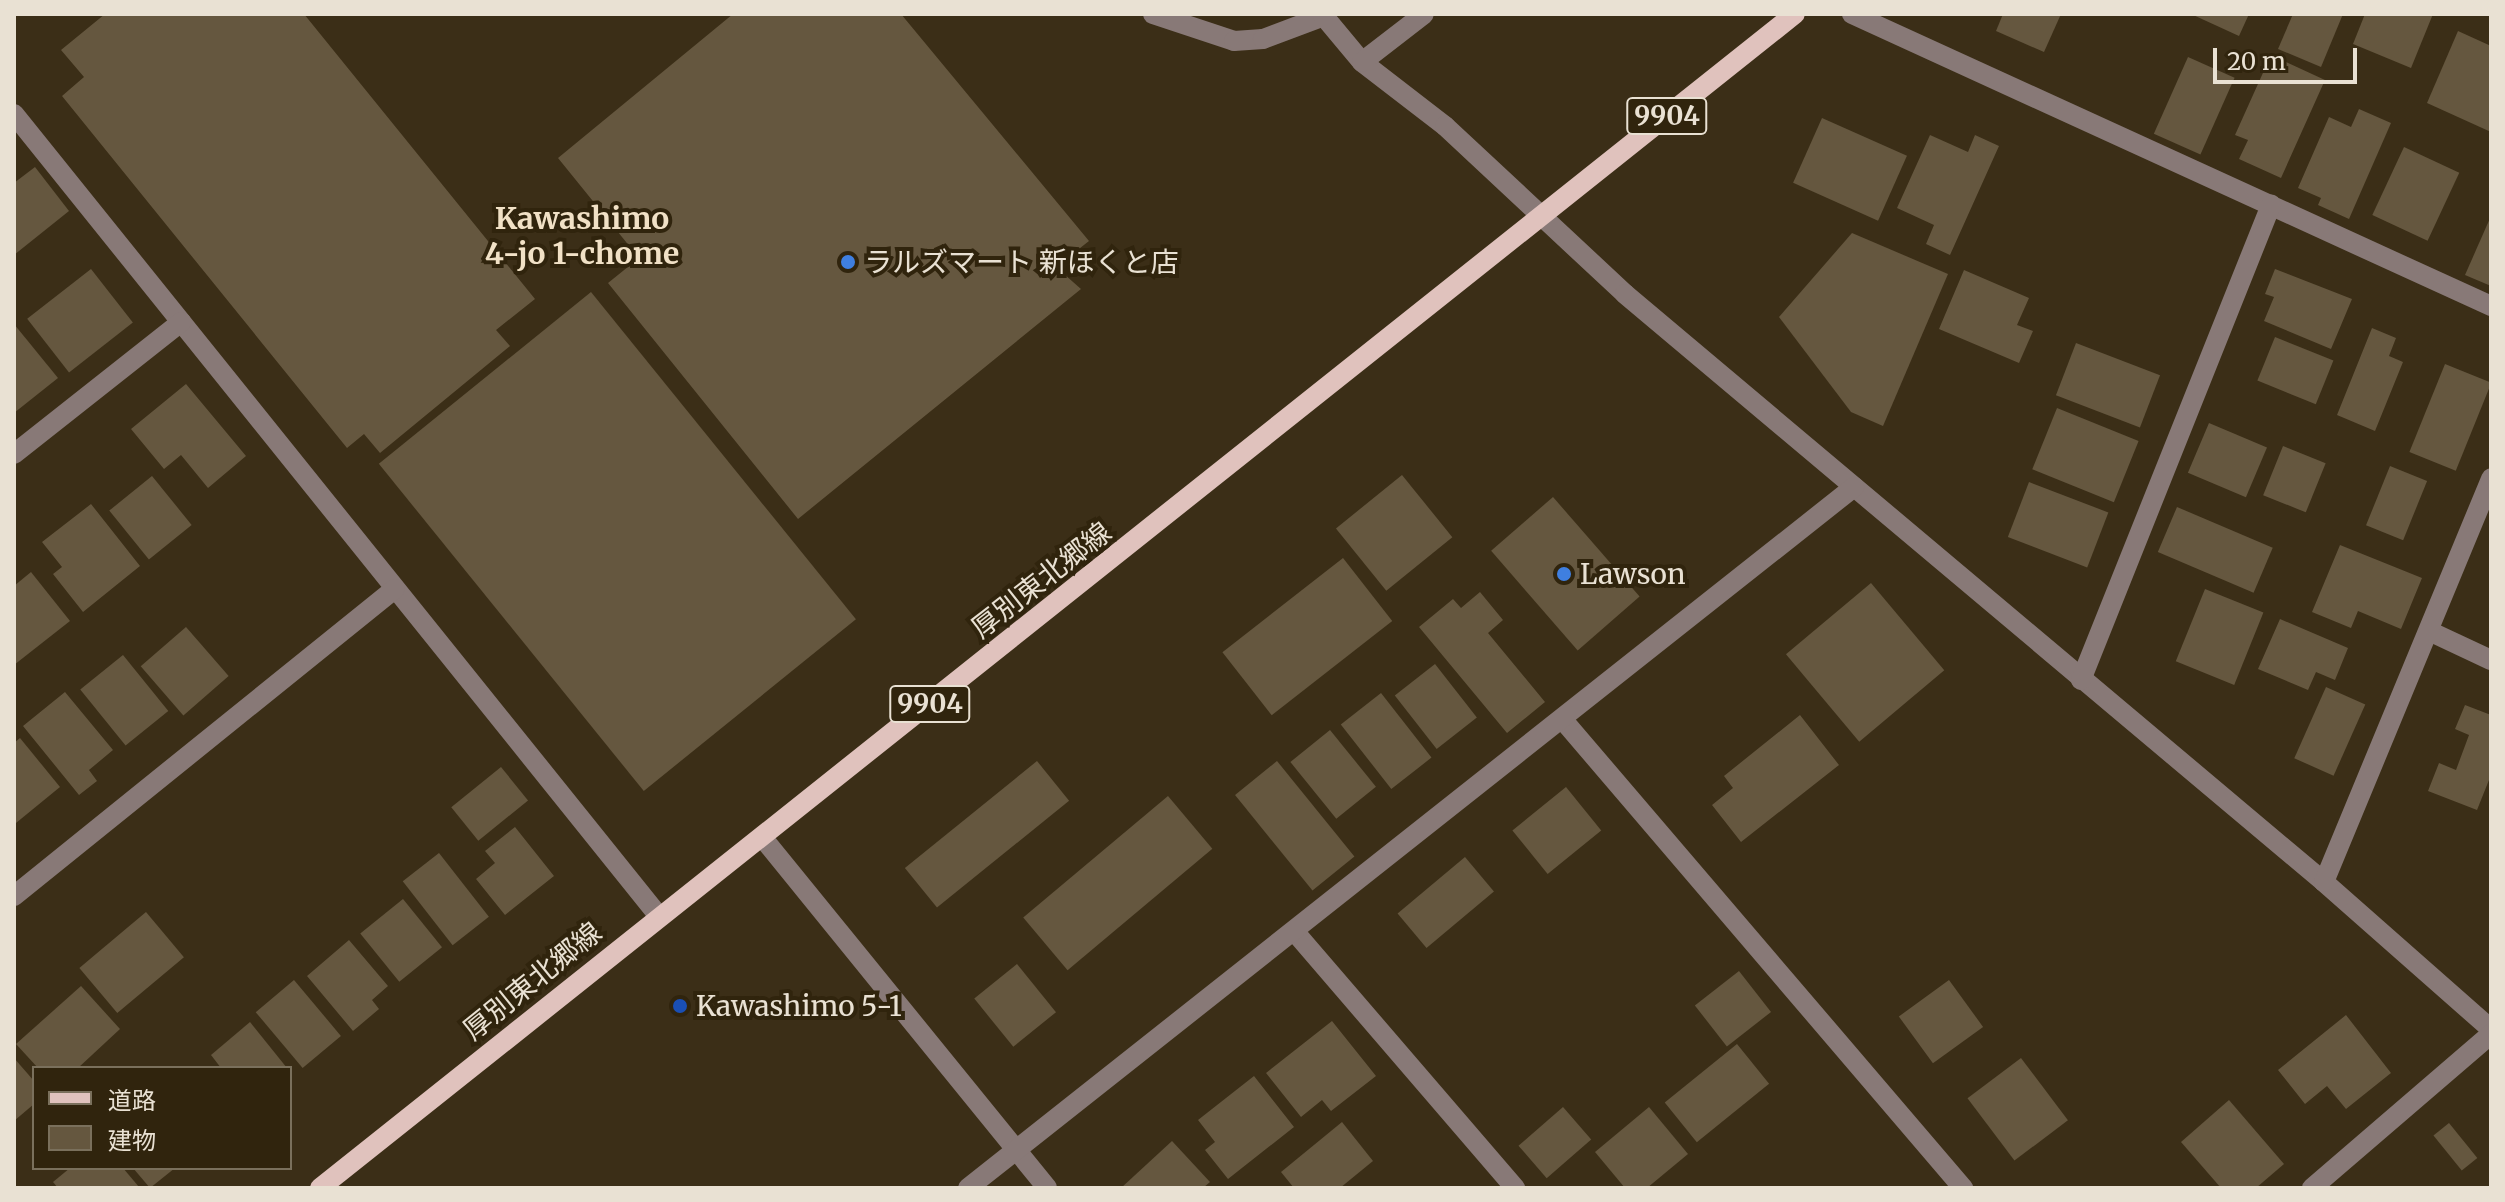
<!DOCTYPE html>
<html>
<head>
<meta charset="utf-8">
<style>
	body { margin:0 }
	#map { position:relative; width:2505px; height:1202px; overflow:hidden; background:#3b2e17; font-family:Merriweather,"Noto Sans JP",serif }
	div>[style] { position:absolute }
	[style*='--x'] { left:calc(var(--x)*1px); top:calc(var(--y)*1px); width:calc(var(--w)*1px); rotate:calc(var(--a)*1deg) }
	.building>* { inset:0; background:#65573f; transform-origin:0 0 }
	.minor>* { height:20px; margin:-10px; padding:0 10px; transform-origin:10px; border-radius:10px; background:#887977 }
	.major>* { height:20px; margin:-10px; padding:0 10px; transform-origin:10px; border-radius:10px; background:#e0c2bd }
	.dots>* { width:22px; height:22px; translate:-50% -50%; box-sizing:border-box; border:4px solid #30240d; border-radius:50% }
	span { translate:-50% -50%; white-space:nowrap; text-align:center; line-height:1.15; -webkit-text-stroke:8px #30240d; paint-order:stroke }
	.shield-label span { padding:2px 6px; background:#30240d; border:2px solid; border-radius:6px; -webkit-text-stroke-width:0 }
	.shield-label { font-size:26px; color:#e9e1d3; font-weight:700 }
	.poi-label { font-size:28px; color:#e9e1d3 }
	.left { translate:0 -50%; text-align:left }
	.street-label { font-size:28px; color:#e9e1d3 }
	.neighbourhood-label { font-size:30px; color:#f1e1c6; font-weight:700 }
	.frame { position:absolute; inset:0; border:16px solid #e9e1d3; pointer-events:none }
	.legend { position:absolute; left:32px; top:1066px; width:260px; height:104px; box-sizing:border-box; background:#30240d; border:2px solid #7a705c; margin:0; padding:10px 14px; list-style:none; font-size:24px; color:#e9e1d3 }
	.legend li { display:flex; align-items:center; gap:16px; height:40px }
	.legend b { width:40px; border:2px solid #7a705c }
	.scale { position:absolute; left:2213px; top:48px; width:144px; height:36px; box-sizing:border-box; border:4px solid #e9e1d3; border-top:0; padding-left:10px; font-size:24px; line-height:28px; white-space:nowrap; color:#e9e1d3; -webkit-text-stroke:6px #30240d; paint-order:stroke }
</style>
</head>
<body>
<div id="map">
	<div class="building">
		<i style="clip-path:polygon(105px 14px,304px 14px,535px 299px,496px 330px,510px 346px,380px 453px,364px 434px,347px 448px,62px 96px,84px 77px,61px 50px)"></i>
		<i style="clip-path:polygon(733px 14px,901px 14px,1089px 241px,1056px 267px,1081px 289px,798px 519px,608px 283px,639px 258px,558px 158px)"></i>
		<i style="clip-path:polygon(2003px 14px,2061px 14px,2044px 52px,1996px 31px)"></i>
		<i style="clip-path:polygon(2191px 14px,2249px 14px,2239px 36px)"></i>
		<i style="clip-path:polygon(2293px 14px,2343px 14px,2321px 67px,2278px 49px)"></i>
		<i style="clip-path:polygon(2365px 14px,2433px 14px,2411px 68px,2353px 44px)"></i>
		<i style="clip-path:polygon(2458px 31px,2491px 46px,2491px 132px,2427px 103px)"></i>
		<i style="clip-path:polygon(2271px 55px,2325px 80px,2281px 178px,2239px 159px,2248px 140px,2235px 135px)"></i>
		<i style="left:2188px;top:57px;width:51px;height:84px;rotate:24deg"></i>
		<i style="clip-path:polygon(2359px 109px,2391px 123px,2349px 219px,2318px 205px,2321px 198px,2298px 188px,2329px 117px,2351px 127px)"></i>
		<i style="left:1822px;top:118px;width:93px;height:71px;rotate:24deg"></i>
		<i style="clip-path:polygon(1930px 135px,1968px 152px,1975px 135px,1999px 146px,1950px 255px,1926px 244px,1934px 225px,1897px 208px)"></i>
		<i style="left:2404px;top:147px;width:61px;height:75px;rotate:25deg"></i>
		<i style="clip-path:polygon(35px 167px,69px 211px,14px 255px,14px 183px)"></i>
		<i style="clip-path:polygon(2491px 216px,2491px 286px,2465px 275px)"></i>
		<i style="clip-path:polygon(1852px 233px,1948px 274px,1883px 426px,1851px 412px,1779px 317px)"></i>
		<i style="left:91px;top:269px;width:68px;height:81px;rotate:52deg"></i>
		<i style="clip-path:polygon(2275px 269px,2352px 299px,2331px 349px,2264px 321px,2274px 297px,2265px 294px)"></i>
		<i style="clip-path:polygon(1964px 270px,2029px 298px,2017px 325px,2033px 331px,2019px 363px,1939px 329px)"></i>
		<i style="left:591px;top:292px;width:421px;height:273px;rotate:51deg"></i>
		<i style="clip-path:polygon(14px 324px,58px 378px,14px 413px)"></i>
		<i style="clip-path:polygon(2372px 328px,2396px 338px,2389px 356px,2403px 362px,2375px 431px,2337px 415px)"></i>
		<i style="left:2275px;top:337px;width:63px;height:47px;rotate:22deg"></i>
		<i style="left:2076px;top:343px;width:90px;height:56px;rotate:21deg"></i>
		<i style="left:2445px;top:364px;width:50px;height:95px;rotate:22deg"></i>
		<i style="clip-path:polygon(186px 384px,246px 456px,208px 488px,181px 455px,164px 469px,131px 429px)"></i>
		<i style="left:2057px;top:408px;width:88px;height:66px;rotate:22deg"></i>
		<i style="left:2209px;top:423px;width:63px;height:54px;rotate:23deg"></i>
		<i style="left:2283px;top:446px;width:46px;height:53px;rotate:22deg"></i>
		<i style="left:2390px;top:466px;width:40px;height:64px;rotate:22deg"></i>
		<i style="left:1402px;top:475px;width:80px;height:85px;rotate:51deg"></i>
		<i style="left:152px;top:476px;width:63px;height:55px;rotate:51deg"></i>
		<i style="left:2029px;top:482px;width:85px;height:59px;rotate:21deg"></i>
		<i style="left:1553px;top:497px;width:132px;height:82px;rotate:49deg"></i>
		<i style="clip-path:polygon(91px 504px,140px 566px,83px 612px,53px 574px,62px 567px,42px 542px)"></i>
		<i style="left:2177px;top:507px;width:104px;height:49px;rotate:23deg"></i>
		<i style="clip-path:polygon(2340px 545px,2422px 578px,2401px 629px,2358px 611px,2351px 628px,2312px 612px)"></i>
		<i style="left:1343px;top:558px;width:80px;height:153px;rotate:52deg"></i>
		<i style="clip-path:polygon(31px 572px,70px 621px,14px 665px,14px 586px)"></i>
		<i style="left:1871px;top:583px;width:114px;height:111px;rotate:50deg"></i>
		<i style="left:2205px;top:589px;width:63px;height:78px;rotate:22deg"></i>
		<i style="clip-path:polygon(1480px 592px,1503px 620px,1488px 633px,1545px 702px,1507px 733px,1419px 627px,1453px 599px,1461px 608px)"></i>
		<i style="clip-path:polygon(2280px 619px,2348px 648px,2335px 680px,2316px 672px,2308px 690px,2258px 669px)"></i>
		<i style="left:186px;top:627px;width:65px;height:60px;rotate:49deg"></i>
		<i style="left:123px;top:655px;width:72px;height:55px;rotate:51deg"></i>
		<i style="left:1435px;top:664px;width:68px;height:51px;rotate:52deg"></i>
		<i style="left:2326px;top:687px;width:43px;height:78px;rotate:24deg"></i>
		<i style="clip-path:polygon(65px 692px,113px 750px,89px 770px,97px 781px,79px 795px,23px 726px)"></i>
		<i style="left:1381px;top:693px;width:82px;height:51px;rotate:52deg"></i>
		<i style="clip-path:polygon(2465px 705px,2491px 715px,2491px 775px,2477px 810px,2428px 791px,2439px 763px,2456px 770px,2469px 735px,2455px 729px)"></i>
		<i style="clip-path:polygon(1800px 715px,1839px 765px,1741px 842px,1712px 805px,1733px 788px,1724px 776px)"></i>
		<i style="left:1330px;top:730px;width:73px;height:51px;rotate:51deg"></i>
		<i style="clip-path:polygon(20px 738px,60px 787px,16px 823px,14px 743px)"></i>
		<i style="left:1037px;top:761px;width:51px;height:170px;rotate:51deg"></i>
		<i style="left:1277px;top:761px;width:123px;height:54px;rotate:51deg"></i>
		<i style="left:501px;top:767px;width:43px;height:64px;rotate:51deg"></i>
		<i style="left:1566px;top:787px;width:56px;height:69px;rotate:51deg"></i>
		<i style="left:1168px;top:796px;width:69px;height:189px;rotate:50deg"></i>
		<i style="clip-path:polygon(515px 827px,554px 876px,505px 915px,476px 879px,495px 863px,485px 851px)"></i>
		<i style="left:439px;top:853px;width:81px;height:46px;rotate:52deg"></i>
		<i style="left:1465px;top:857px;width:45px;height:88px;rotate:50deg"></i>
		<i style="left:403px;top:899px;width:62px;height:55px;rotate:51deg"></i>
		<i style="left:146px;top:912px;width:59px;height:87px;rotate:50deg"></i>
		<i style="clip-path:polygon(349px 940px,388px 986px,372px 1000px,379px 1009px,353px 1031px,307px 976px)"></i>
		<i style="left:1017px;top:964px;width:62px;height:55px;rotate:51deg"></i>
		<i style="left:1739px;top:971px;width:52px;height:56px;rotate:52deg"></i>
		<i style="left:294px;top:980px;width:73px;height:50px;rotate:50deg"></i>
		<i style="left:1949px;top:980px;width:58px;height:62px;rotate:54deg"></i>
		<i style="clip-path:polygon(81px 986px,120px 1029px,78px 1068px,38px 1068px,16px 1044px)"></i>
		<i style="clip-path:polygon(2346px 1015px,2391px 1073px,2346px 1109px,2327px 1086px,2305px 1104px,2278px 1070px)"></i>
		<i style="clip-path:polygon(1332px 1021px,1376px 1076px,1331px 1111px,1322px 1100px,1301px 1117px,1266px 1073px)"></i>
		<i style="clip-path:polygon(250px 1022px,287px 1068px,221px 1068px,211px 1055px)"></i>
		<i style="left:1737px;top:1044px;width:51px;height:93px;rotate:51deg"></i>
		<i style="clip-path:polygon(14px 1058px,34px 1081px,34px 1104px,14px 1121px)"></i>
		<i style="left:2021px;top:1058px;width:78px;height:67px;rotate:53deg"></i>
		<i style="clip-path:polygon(1254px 1076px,1294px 1127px,1228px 1179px,1205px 1150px,1215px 1142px,1198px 1120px)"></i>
		<i style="clip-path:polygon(2229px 1100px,2284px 1164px,2256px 1188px,2221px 1188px,2181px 1142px)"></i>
		<i style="left:1563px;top:1107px;width:43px;height:59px;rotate:49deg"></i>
		<i style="clip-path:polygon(1649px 1107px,1688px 1154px,1647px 1188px,1625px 1188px,1595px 1152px)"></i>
		<i style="clip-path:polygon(1342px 1122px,1373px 1161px,1340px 1188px,1294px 1188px,1281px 1172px)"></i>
		<i style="left:2449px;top:1123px;width:45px;height:20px;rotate:51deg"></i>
		<i style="clip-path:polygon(1172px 1141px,1210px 1182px,1203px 1188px,1121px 1188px)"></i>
		<i style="clip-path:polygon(70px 1168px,123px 1168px,139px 1187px,58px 1188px,53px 1182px)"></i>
		<i style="clip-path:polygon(133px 1168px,175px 1168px,150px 1188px)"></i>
	</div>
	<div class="minor">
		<i style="--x:1153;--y:14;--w:85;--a:18.4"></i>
		<i style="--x:1234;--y:41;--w:29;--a:-4"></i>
		<i style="--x:1263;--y:39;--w:65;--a:-20.7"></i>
		<i style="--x:1322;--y:14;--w:62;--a:50.2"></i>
		<i style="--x:1362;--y:62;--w:105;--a:37.6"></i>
		<i style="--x:1445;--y:126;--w:246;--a:43"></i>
		<i style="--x:1625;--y:294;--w:913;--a:40.07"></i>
		<i style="--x:2324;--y:882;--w:222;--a:41.4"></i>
		<i style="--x:1852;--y:14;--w:703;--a:24.56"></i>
		<i style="--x:1362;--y:62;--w:78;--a:-37.7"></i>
		<i style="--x:14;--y:114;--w:1028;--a:51.2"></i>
		<i style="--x:14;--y:454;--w:213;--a:-38.3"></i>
		<i style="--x:2429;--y:631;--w:68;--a:25.1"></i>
		<i style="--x:2081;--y:680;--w:512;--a:-68.2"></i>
		<i style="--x:1563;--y:720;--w:616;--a:49.48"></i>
		<i style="--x:762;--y:837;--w:452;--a:50.9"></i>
		<i style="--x:2324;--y:882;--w:437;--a:-67.5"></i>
		<i style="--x:14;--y:896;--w:489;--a:-38.9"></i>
		<i style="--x:1294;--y:931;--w:339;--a:49.3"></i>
		<i style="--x:968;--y:1188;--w:1130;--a:-38.35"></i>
		<i style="--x:2312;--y:1188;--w:236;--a:-40.7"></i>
	</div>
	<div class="major">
		<i style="--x:320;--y:1188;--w:1885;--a:-38.52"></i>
	</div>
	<div class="dots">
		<i style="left:848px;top:262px;background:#3f7fe0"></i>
		<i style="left:1564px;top:574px;background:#3f7fe0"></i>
		<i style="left:680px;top:1006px;background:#1a4fb4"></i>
	</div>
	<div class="shield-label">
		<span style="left:1667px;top:116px">9904</span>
		<span style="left:930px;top:704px">9904</span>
	</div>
	<div class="poi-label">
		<span class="left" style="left:864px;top:262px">ラルズマート 新ほくと店</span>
		<span class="left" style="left:1580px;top:574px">Lawson</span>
		<span class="left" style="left:696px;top:1006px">Kawashimo 5-1</span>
	</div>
	<div class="street-label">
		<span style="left:1041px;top:580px;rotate:-38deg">厚別東北郷線</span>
		<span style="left:532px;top:981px;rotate:-39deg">厚別東北郷線</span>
	</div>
	<div class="neighbourhood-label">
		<span style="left:582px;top:235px">Kawashimo<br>4-jo 1-chome</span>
	</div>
	<div class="frame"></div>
	<ul class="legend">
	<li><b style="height:10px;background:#e0c2bd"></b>道路</li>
	<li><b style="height:22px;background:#65573f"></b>建物</li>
	</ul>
	<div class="scale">20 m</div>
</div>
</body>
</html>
